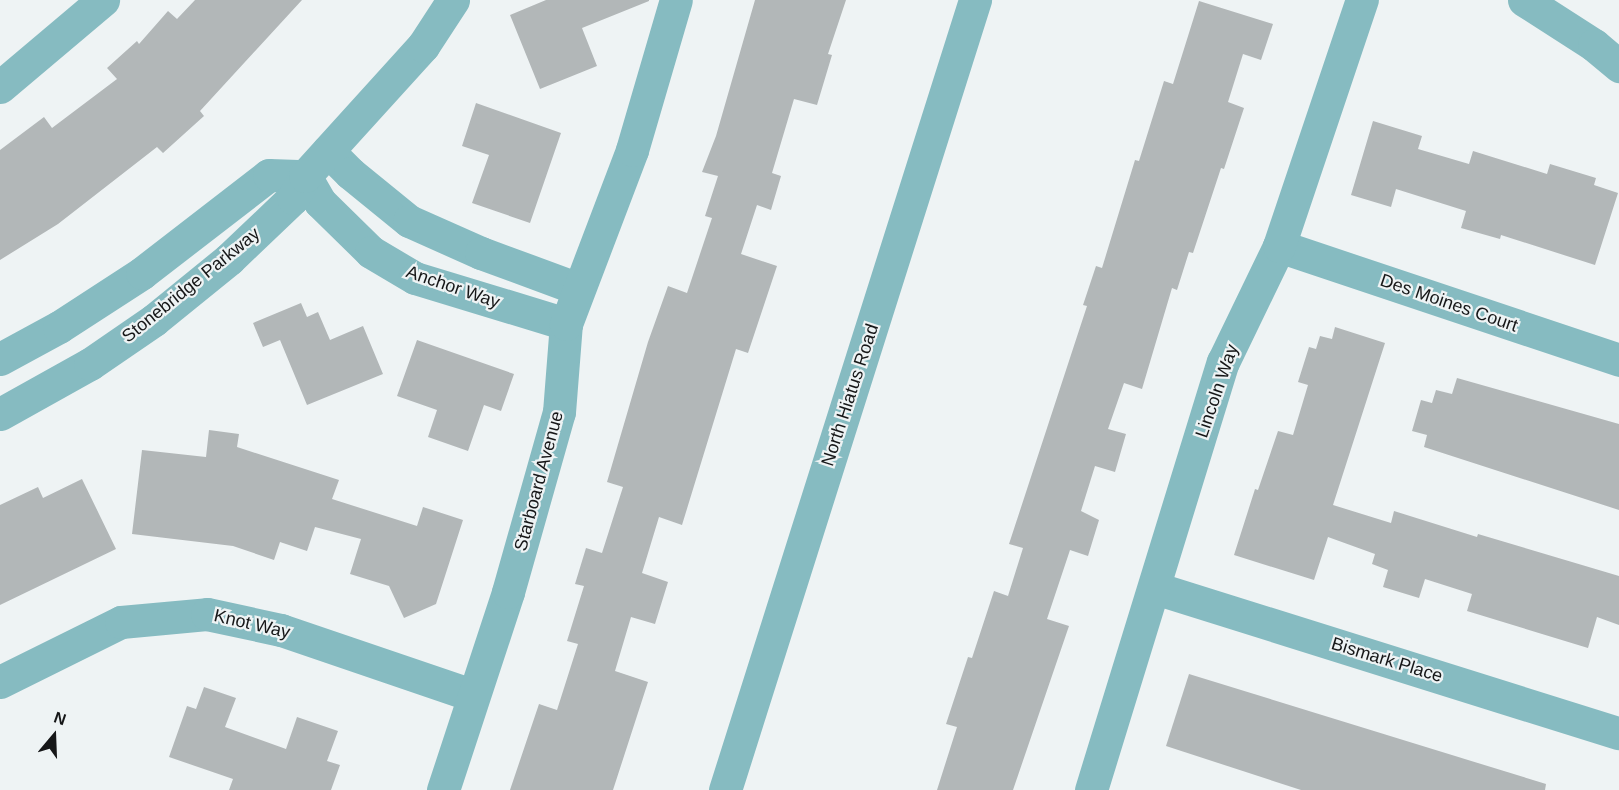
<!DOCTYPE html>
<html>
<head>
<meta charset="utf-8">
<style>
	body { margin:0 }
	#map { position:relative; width:1619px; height:790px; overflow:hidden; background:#eef3f4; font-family:Arial,sans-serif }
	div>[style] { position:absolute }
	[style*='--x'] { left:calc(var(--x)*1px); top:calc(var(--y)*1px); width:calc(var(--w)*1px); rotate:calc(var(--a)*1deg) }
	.building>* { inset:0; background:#b2b7b8 }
	.minor>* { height:33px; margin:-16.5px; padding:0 16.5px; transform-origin:16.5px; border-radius:16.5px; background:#86bbc1 }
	span { translate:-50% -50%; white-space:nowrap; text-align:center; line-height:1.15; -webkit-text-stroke:4.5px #eef3f4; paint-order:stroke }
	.street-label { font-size:18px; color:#161718 }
	.north { position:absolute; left:24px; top:706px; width:60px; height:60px; -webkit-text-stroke:4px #eef3f4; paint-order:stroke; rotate:19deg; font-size:16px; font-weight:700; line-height:24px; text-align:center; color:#161718 }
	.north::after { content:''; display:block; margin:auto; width:21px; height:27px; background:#161718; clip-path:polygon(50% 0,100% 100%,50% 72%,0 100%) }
</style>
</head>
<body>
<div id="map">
	<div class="building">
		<i style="clip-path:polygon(195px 0,302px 0,200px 111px,204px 116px,163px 153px,157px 147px,58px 224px,0 260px,0 150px,44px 117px,52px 128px,117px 79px,107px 68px,137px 41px,139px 44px,168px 11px,177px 19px)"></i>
		<i style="clip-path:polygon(546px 0,649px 0,649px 1px,582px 28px,597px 66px,540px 89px,510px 15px)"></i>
		<i style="clip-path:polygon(755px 0,846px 0,828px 54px,832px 55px,817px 105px,794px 99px,772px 173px,781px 176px,771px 210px,757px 205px,741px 254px,777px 266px,748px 353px,736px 349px,682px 525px,659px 517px,642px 573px,668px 582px,655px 624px,631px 617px,615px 671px,648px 682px,613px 790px,510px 790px,539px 704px,557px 710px,578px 644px,567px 641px,584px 586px,575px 584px,586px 548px,602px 553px,623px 487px,607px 482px,648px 342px,668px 286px,687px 293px,712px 218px,705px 216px,718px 176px,702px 172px,716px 136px)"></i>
		<i style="clip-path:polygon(1199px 1px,1273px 24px,1261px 60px,1243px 54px,1228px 102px,1244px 108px,1224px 169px,1221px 168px,1193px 253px,1189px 252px,1177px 290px,1172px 288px,1142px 389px,1124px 383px,1108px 429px,1126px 434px,1115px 472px,1095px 466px,1081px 511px,1099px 520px,1088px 556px,1070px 550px,1047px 619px,1069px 626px,1013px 790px,937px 790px,957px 727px,946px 724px,968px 657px,972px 658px,994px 591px,1008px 596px,1023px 548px,1009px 544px,1087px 306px,1083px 305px,1096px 266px,1102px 268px,1135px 160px,1139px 161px,1164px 81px,1173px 84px)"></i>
		<i style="clip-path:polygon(476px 103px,561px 133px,530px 223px,472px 203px,489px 155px,462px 146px)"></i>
		<i style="clip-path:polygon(1373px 121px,1422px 136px,1418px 149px,1469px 164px,1473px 151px,1547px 174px,1550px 164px,1596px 178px,1594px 185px,1618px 193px,1595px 265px,1501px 235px,1500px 239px,1461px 228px,1466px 211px,1396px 189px,1391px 207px,1351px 195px)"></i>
		<i style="clip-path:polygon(301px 303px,307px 317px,318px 312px,330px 340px,363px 326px,383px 374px,307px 405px,280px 340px,263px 347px,253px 323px)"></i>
		<i style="clip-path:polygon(1335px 327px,1385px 343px,1333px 505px,1391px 523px,1394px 511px,1477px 537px,1478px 534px,1619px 576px,1619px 625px,1597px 617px,1588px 648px,1467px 611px,1472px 594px,1425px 579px,1419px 598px,1383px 587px,1388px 570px,1372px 564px,1375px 554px,1328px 537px,1314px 580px,1234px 555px,1255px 489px,1258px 490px,1278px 431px,1293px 435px,1308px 385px,1298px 382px,1309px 347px,1316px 349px,1320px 336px,1332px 339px)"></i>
		<i style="clip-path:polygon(417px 340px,514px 374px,501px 411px,484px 405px,468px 451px,428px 437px,437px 410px,397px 396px)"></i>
		<i style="clip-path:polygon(1457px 378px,1619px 424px,1619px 510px,1424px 447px,1427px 435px,1412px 431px,1421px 400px,1432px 403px,1436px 390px,1452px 394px)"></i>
		<i style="clip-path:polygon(209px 430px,239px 434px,237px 447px,339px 480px,332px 499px,417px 526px,423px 507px,463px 520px,436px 604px,404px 618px,389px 586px,350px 574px,361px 539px,315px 527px,307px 551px,280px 542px,274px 560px,233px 546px,132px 534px,142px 450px,206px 457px)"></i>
		<i style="clip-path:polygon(82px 479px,116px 549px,0 605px,0 505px,38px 487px,43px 498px)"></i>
		<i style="clip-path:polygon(1189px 674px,1546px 784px,1545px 790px,1301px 790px,1166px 746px)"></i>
		<i style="clip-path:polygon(204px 687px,236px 698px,225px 727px,286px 749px,297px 717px,338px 731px,327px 761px,340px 765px,331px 790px,229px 790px,233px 779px,169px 757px,187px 706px,196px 709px)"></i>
	</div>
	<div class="minor">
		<i style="--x:1524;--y:0;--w:83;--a:32.7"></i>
		<i style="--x:1594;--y:45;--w:33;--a:40"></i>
		<i style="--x:0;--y:87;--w:135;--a:-40.2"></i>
		<i style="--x:328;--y:151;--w:31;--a:45"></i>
		<i style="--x:350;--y:173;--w:76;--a:39.1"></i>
		<i style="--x:409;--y:221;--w:79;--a:24"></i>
		<i style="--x:481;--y:253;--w:104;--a:20.2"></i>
		<i style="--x:305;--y:176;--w:30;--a:60"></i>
		<i style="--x:320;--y:202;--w:71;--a:44.4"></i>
		<i style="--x:371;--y:252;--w:51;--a:30.6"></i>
		<i style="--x:415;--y:278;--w:158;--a:16.9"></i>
		<i style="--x:1279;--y:246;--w:359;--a:18.5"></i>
		<i style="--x:0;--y:359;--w:67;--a:-28.5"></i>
		<i style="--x:59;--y:327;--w:99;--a:-33"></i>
		<i style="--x:142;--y:273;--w:160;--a:-37.7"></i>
		<i style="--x:269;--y:175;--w:36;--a:2"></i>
		<i style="--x:0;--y:414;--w:103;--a:-29.1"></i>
		<i style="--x:90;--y:364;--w:78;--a:-34.5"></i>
		<i style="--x:154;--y:320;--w:97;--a:-39.1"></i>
		<i style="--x:229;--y:259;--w:88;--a:-43.6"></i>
		<i style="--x:293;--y:198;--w:25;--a:-61"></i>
		<i style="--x:305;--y:176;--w:176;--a:-47.8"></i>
		<i style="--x:423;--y:46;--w:55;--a:-56.9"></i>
		<i style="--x:1155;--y:588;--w:486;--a:17.4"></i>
		<i style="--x:0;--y:682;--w:135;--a:-26.4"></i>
		<i style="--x:121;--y:622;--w:86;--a:-5.3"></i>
		<i style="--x:207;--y:614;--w:76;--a:12.2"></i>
		<i style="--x:281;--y:630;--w:202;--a:18.8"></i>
		<i style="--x:443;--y:790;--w:208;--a:-71.8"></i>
		<i style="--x:508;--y:592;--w:187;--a:-74.2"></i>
		<i style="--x:559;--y:412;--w:88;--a:-85.5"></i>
		<i style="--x:566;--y:324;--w:186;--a:-69.2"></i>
		<i style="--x:632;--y:150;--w:156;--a:-73.7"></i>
		<i style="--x:725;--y:790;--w:829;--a:-72.44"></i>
		<i style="--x:1091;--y:790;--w:448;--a:-72.9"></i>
		<i style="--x:1223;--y:362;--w:129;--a:-64.2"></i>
		<i style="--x:1279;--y:246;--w:260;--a:-71.4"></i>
	</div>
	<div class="street-label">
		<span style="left:191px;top:285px;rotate:-39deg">Stonebridge Parkway</span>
		<span style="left:453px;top:287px;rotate:19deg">Anchor Way</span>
		<span style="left:1449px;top:303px;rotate:19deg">Des Moines Court</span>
		<span style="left:1217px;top:391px;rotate:-71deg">Lincoln Way</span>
		<span style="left:850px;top:395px;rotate:-72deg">North Hiatus Road</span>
		<span style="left:539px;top:481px;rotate:-75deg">Starboard Avenue</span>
		<span style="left:252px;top:624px;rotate:13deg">Knot Way</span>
		<span style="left:1387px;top:660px;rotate:17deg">Bismark Place</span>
	</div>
	<div class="north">N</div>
</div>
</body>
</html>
